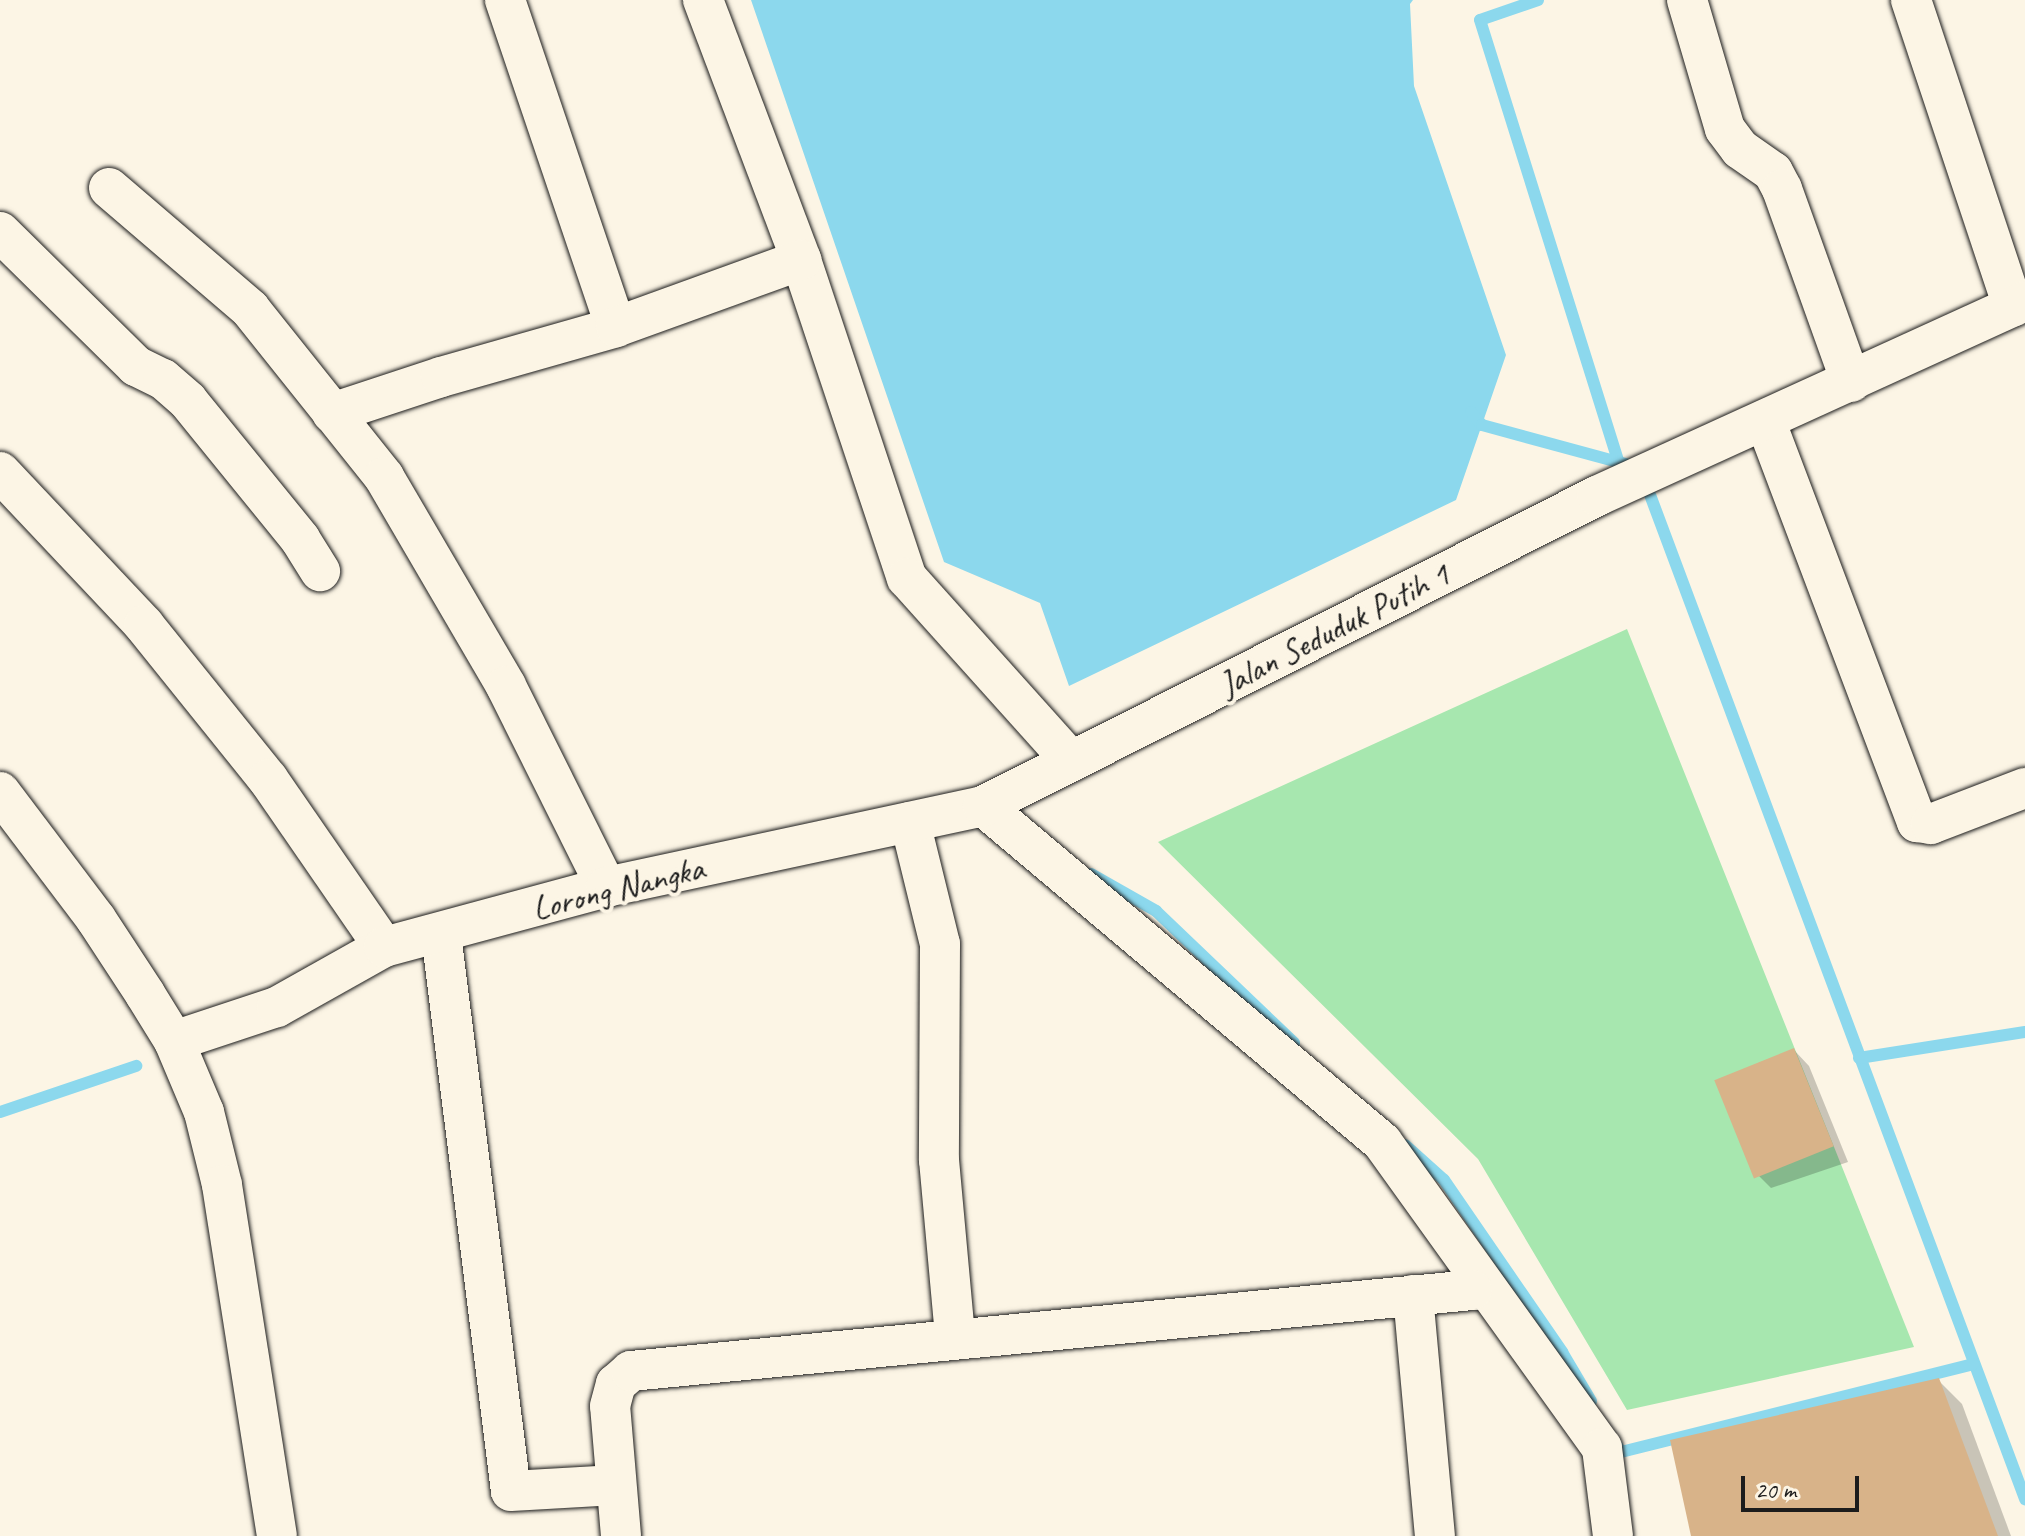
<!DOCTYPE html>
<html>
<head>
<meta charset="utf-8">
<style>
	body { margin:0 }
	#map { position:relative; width:2025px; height:1536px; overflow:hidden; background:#fcf5e5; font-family:Caveat,sans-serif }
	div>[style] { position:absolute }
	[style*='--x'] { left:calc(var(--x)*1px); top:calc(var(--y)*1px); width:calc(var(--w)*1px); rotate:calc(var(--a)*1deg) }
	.green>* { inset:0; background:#a7e7af }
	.water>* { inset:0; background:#8cd8ed }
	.shadow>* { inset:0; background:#0003 }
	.stream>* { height:12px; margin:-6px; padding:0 6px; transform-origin:6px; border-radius:6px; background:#8cd8ed }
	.building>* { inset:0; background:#d8b389; transform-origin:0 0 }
	.roads { filter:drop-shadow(0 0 2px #1c1c1c) drop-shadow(0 0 2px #1c1c1c) }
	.minor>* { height:40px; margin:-20px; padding:0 20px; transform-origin:20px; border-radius:20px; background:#fcf5e5 }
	span { translate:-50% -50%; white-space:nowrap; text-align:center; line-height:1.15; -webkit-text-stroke:8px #fcf5e5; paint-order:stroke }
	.street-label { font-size:34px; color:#1c1c1c }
	.scale { position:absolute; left:1741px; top:1476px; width:118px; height:36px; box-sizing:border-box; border:4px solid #1c1c1c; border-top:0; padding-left:10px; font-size:24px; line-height:28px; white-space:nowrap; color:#1c1c1c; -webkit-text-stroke:6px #fcf5e5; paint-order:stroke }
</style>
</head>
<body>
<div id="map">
	<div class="green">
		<i style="clip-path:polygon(1627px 629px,1914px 1347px,1627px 1410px,1478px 1159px,1158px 842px)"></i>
	</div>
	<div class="water">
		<i style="clip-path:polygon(751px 0,1413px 0,1410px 4px,1414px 86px,1506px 355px,1456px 500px,1069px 686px,1040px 603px,944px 562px)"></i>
	</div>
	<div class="shadow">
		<i style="clip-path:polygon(1794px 1050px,1809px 1066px,1848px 1162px,1771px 1188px,1756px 1173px)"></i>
		<i style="clip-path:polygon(1939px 1381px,1962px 1404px,2011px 1536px,1693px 1536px)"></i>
	</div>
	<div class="stream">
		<i style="--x:1538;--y:0;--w:61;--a:161"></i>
		<i style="--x:1480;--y:20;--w:462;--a:72.6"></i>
		<i style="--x:1471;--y:412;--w:17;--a:50"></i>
		<i style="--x:1482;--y:425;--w:164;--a:15.2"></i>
		<i style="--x:1640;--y:468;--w:1101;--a:69.52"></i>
		<i style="--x:1091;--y:874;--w:75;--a:29.6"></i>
		<i style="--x:1156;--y:911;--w:191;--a:43.7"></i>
		<i style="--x:1859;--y:1058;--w:168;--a:-8.9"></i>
		<i style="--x:0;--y:1112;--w:144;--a:-18.7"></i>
		<i style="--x:1405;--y:1145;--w:52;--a:41.9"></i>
		<i style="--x:1444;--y:1180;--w:209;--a:55.5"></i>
		<i style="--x:1562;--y:1352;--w:57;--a:59.4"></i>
		<i style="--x:1614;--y:1441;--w:13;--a:58"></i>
		<i style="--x:1621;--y:1452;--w:363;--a:-14"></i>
	</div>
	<div class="building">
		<i style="left:1794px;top:1048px;width:106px;height:86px;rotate:68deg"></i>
		<i style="clip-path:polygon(1939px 1378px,1998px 1536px,1691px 1536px,1670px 1440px)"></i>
	</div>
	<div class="roads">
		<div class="minor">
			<i style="--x:505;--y:0;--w:345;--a:71.3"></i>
			<i style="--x:703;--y:0;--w:278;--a:69.3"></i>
			<i style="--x:801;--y:260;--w:335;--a:71.6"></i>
			<i style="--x:907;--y:578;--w:246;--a:48.1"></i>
			<i style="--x:1687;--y:0;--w:134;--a:73.6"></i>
			<i style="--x:1725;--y:129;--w:25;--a:53"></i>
			<i style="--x:1740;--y:149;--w:40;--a:34.9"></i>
			<i style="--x:1773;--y:172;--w:19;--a:62"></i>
			<i style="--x:1782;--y:189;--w:205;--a:70.3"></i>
			<i style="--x:1911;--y:0;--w:323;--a:71.6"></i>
			<i style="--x:109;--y:188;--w:186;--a:40.6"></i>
			<i style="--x:250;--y:309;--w:215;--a:51.4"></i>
			<i style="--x:384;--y:477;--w:242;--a:59.7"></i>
			<i style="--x:506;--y:686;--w:225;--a:63.5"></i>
			<i style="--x:0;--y:232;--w:191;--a:44.6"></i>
			<i style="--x:136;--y:366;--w:30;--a:26"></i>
			<i style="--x:163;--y:379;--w:33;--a:41"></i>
			<i style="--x:188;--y:401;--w:178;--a:50.9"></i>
			<i style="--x:300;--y:539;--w:38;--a:58"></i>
			<i style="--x:332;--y:413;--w:115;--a:-18.3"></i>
			<i style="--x:441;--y:377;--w:182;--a:-15.9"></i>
			<i style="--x:616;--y:327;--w:197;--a:-19.9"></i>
			<i style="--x:1765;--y:420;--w:430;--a:69.3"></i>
			<i style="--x:1917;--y:822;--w:14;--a:8"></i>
			<i style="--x:1931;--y:824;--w:101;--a:-21"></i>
			<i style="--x:0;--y:472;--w:210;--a:46.7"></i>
			<i style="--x:144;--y:625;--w:198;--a:51.2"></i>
			<i style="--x:268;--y:779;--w:204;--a:55.4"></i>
			<i style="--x:0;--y:792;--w:159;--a:52.9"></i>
			<i style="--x:96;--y:919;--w:90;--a:56.8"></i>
			<i style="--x:145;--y:994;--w:55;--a:58.3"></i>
			<i style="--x:174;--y:1041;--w:77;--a:67.1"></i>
			<i style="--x:204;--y:1112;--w:75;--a:76.1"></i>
			<i style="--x:222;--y:1185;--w:355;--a:81.1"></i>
			<i style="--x:983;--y:806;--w:522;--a:40.1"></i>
			<i style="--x:1382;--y:1142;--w:377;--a:54.3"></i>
			<i style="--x:1602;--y:1448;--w:89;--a:82.9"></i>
			<i style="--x:910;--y:822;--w:126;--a:76.2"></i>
			<i style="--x:940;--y:944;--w:216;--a:90.3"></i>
			<i style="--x:939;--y:1160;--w:178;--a:84.8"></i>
			<i style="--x:441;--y:934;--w:561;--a:82.84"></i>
			<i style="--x:511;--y:1491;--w:105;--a:-3.3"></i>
			<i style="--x:174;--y:1041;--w:108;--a:-18.3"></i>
			<i style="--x:277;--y:1007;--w:123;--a:-29.3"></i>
			<i style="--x:384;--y:947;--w:230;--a:-15.1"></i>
			<i style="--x:606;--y:887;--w:386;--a:-12.1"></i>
			<i style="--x:983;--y:806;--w:688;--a:-26.79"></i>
			<i style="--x:1597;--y:496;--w:470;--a:-24.5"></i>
			<i style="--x:1413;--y:1295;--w:242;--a:84.8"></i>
			<i style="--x:621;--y:1536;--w:130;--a:-94.8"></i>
			<i style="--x:610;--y:1406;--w:23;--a:-75"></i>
			<i style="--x:616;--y:1384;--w:20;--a:-41"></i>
			<i style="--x:631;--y:1371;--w:845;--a:-5.5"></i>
		</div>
	</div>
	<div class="street-label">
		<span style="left:1334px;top:629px;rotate:-27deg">Jalan Seduduk Putih 1</span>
		<span style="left:618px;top:888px;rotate:-14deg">Lorong Nangka</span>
	</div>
	<div class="scale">20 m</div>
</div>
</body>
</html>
